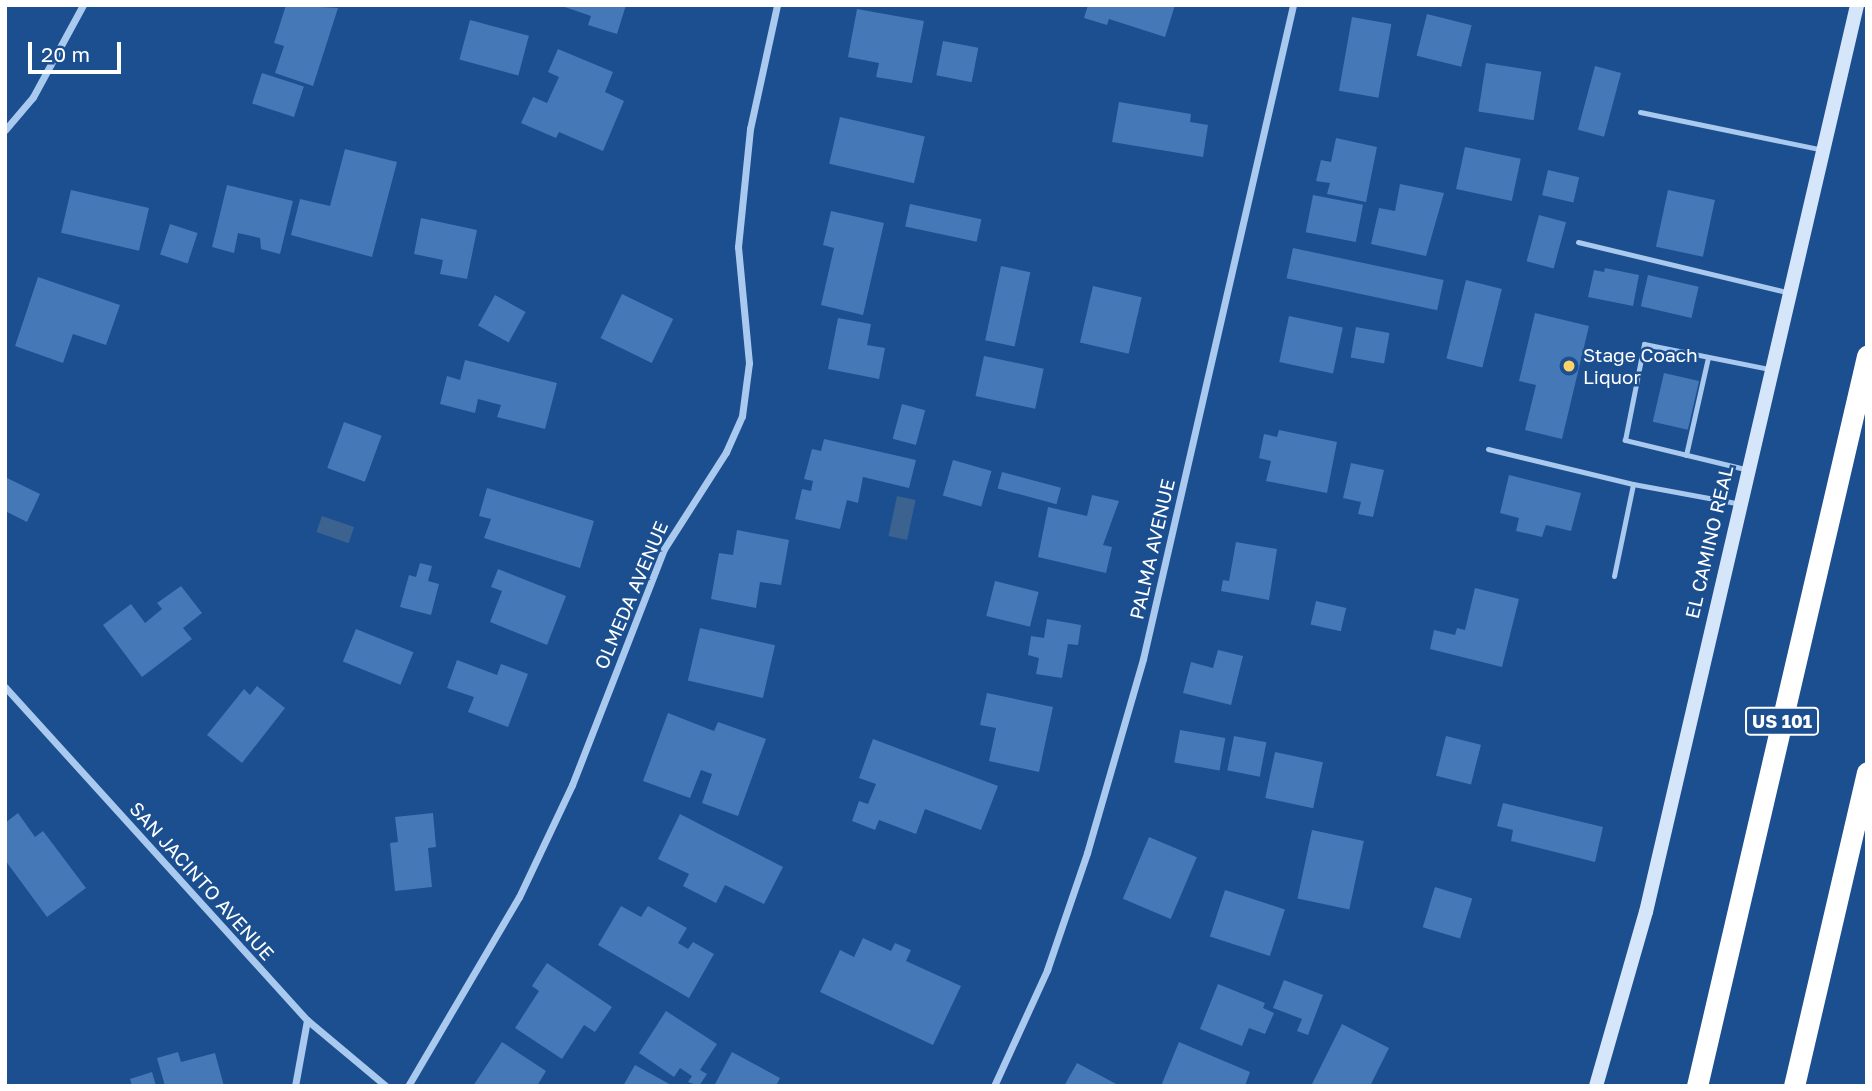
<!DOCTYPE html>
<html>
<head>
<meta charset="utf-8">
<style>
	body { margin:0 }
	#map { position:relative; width:1872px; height:1091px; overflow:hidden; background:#1b4f8f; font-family:"Golos Text",sans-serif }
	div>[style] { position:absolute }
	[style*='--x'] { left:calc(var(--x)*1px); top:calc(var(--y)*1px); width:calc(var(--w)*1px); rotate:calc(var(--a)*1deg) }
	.water>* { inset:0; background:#3c6290; transform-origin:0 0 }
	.building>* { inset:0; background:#4478b7; transform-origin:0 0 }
	.service>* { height:5px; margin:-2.5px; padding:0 2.5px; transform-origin:2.5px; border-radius:2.5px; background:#a9c9ee }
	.minor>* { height:7px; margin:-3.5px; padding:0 3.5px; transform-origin:3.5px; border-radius:3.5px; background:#a9c9ee }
	.secondary>* { height:14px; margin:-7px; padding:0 7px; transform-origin:7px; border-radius:7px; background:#d6e6fa }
	.motorway>* { height:21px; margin:-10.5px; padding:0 10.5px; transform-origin:10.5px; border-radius:10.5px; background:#fff }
	.dots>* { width:19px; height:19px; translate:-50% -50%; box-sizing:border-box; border:4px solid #1b4f8f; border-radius:50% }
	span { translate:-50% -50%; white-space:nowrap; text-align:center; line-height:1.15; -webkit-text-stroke:5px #1b4f8f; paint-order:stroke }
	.shield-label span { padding:2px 5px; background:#1b4f8f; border:2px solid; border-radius:5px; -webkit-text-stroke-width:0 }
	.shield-label { font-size:18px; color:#fff; font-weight:700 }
	.poi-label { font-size:19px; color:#fff }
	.left { translate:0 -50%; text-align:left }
	.street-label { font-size:19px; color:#fff }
	.frame { position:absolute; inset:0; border:7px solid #fff; pointer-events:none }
	.scale { position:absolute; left:28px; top:42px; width:93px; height:32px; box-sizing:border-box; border:4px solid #fff; border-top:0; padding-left:9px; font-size:21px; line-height:24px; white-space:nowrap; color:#fff; -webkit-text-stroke:5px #1b4f8f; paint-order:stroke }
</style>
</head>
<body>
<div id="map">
	<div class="water">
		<i style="left:897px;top:496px;width:19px;height:41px;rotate:12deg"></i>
		<i style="left:322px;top:516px;width:34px;height:17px;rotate:19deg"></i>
	</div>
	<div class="building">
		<i style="clip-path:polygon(286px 5px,338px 8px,313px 86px,275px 73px,284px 46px,274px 43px)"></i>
		<i style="clip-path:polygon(559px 5px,626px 5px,617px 34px,588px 25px,591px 16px)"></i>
		<i style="clip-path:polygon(1088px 5px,1175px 5px,1165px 37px,1109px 19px,1107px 25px,1084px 18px)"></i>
		<i style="clip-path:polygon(857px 9px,924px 21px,912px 83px,876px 77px,879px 63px,848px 57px)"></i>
		<i style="left:1427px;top:14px;width:46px;height:43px;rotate:14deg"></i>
		<i style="left:1352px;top:17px;width:40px;height:75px;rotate:10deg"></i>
		<i style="left:470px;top:20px;width:61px;height:41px;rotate:15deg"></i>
		<i style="left:943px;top:41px;width:36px;height:35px;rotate:11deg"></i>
		<i style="clip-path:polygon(558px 49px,613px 72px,605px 92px,624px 101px,603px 151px,559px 132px,556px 138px,521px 123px,533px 97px,547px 103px,559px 77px,548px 72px)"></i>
		<i style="left:1486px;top:63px;width:56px;height:49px;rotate:9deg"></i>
		<i style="left:1595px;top:66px;width:27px;height:66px;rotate:15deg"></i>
		<i style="left:262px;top:73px;width:44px;height:32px;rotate:18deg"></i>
		<i style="clip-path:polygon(1119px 102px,1191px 114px,1190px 122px,1208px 125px,1203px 157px,1112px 142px)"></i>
		<i style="left:840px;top:117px;width:87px;height:48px;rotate:13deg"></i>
		<i style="clip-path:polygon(1336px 138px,1377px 147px,1366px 202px,1327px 194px,1330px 183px,1316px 181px,1321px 160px,1331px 162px)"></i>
		<i style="left:1465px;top:147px;width:57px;height:43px;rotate:12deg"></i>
		<i style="clip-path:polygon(345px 149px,397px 162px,372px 257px,291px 235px,300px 199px,330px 206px)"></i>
		<i style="left:1548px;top:170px;width:32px;height:26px;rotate:13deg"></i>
		<i style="clip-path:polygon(1400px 184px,1444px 193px,1426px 256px,1371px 244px,1379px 208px,1395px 211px)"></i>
		<i style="clip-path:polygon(227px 185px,293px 201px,280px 254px,261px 249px,260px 238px,238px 233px,234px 253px,212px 247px)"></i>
		<i style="left:71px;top:190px;width:80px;height:44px;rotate:13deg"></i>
		<i style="left:1668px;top:190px;width:48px;height:58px;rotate:12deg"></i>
		<i style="left:1313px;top:195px;width:51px;height:38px;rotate:11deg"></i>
		<i style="left:910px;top:204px;width:73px;height:23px;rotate:12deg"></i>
		<i style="clip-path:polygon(831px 211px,884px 223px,863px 315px,821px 305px,834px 248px,823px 245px)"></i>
		<i style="left:1539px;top:215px;width:28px;height:48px;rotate:15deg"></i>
		<i style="clip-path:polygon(421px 218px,477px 230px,467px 279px,440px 274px,443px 260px,414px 254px)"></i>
		<i style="left:170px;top:224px;width:29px;height:32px;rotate:18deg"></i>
		<i style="left:1293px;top:248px;width:154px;height:31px;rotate:12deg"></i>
		<i style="left:1001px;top:266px;width:30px;height:76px;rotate:12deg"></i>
		<i style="clip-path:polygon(1605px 268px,1639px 275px,1633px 306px,1588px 297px,1594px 270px,1604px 272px)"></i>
		<i style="left:1648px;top:275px;width:52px;height:32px;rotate:13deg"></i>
		<i style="clip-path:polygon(38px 277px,120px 305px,106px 345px,73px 334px,63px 363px,15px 346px)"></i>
		<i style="left:1466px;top:280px;width:37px;height:81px;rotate:14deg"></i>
		<i style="left:1093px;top:286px;width:50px;height:58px;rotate:13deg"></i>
		<i style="left:622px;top:294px;width:57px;height:49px;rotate:26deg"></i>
		<i style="left:495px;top:295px;width:35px;height:35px;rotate:29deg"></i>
		<i style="clip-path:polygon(1535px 313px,1589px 326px,1562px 439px,1525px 430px,1536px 385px,1519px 381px)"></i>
		<i style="left:1289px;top:316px;width:55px;height:47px;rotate:12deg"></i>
		<i style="clip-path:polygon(838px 318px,871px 324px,867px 345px,885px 348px,879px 379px,828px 369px)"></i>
		<i style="left:1356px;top:327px;width:34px;height:31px;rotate:10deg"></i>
		<i style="left:984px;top:356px;width:61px;height:41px;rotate:12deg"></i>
		<i style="clip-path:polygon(465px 360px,557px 383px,545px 429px,497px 417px,501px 405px,478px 399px,475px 413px,440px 404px,447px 376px,460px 380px)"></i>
		<i style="left:1664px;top:373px;width:36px;height:50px;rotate:13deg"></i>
		<i style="left:902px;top:404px;width:24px;height:36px;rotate:15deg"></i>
		<i style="left:344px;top:422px;width:40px;height:49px;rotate:20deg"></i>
		<i style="clip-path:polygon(1279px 430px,1337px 442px,1327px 493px,1266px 481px,1271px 461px,1259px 458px,1264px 434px,1277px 437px)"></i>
		<i style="clip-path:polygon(824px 439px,916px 460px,909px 488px,863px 477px,858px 503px,847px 500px,840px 529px,795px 519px,802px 489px,811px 491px,813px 481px,804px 479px,812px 449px,821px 451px)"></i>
		<i style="left:953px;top:460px;width:40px;height:37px;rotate:16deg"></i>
		<i style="clip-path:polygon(1351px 463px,1384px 470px,1373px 517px,1358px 514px,1361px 502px,1343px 498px)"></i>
		<i style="left:1002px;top:472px;width:61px;height:17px;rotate:15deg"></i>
		<i style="clip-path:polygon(1509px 475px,1581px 493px,1571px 531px,1546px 525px,1542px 537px,1516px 531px,1519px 518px,1500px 513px)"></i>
		<i style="clip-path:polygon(5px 477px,40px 494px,27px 522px,5px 511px)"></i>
		<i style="clip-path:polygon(487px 488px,594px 521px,580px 568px,484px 538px,491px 519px,479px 516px)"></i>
		<i style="clip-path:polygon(1092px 495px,1119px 501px,1103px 545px,1112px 547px,1106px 573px,1038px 557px,1048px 507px,1087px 516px)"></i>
		<i style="clip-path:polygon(737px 530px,789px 540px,781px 585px,760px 582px,756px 608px,711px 599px,719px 553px,733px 555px)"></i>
		<i style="clip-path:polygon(1236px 542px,1277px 549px,1269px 600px,1221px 591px,1223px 580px,1229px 581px)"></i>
		<i style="clip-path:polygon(420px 563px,432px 566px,428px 581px,439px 584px,431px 615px,400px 607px,409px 575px,416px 577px)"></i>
		<i style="clip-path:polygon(498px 569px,566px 596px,547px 645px,490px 622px,502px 591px,491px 587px)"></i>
		<i style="left:995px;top:581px;width:45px;height:36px;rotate:14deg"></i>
		<i style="clip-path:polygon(181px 586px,202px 613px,183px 628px,192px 639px,142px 677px,103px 625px,131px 604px,145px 623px,162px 609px,157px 603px)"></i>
		<i style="clip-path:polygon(1475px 588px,1519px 599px,1502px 667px,1430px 649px,1434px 630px,1455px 635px,1457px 628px,1465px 630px)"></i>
		<i style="left:1316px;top:601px;width:31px;height:24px;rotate:13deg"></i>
		<i style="clip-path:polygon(1047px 619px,1081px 625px,1078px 645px,1068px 644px,1062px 678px,1036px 674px,1039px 658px,1028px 655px,1031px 636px,1044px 638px)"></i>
		<i style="left:700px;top:628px;width:77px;height:54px;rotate:13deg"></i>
		<i style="left:356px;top:629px;width:62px;height:35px;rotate:22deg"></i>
		<i style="clip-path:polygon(1218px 650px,1243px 656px,1231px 705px,1183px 693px,1191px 662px,1213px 668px)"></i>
		<i style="clip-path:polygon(457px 660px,497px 675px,501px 664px,528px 674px,508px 727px,468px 712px,474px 697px,447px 688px)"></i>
		<i style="clip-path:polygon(257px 686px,285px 708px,242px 763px,207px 735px,244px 689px,250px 695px)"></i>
		<i style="clip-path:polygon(987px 693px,1053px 707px,1039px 772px,989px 761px,996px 728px,980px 725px)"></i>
		<i style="clip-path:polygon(668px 713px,714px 731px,718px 722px,766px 739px,738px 816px,702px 803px,712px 774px,701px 770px,690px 798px,643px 781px)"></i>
		<i style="left:1180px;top:730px;width:46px;height:33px;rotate:10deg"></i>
		<i style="left:1234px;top:736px;width:33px;height:35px;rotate:11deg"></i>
		<i style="left:1446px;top:736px;width:36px;height:41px;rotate:14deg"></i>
		<i style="clip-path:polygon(873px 739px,998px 786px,981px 830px,925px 809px,916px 834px,879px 820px,875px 830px,852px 821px,859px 801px,868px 804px,876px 784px,859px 778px)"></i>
		<i style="left:1275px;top:752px;width:49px;height:47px;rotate:12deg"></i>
		<i style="clip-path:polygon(1503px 803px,1603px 827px,1595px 862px,1511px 841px,1513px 830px,1497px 826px)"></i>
		<i style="clip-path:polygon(18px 813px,35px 837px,43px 831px,86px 888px,47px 917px,5px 860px,5px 823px)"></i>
		<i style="clip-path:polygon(433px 813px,436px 847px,428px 848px,432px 887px,395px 891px,390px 843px,398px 842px,395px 817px)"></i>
		<i style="clip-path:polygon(680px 814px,783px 867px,764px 904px,725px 885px,716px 903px,683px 886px,689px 874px,658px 859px)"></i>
		<i style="left:1312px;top:830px;width:53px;height:70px;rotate:12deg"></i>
		<i style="left:1149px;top:837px;width:52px;height:67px;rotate:23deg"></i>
		<i style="left:1435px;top:887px;width:39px;height:42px;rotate:17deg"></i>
		<i style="left:1225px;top:890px;width:63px;height:49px;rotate:18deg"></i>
		<i style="clip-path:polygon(621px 906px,641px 917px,648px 906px,687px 928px,678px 943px,688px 949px,693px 942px,714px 954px,689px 998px,598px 945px)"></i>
		<i style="clip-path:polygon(863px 938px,891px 951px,895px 943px,911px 950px,906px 961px,961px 986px,933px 1045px,820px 992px,840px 950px,854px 957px)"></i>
		<i style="clip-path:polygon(547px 963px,612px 1007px,595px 1032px,584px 1025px,562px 1059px,515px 1028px,539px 991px,532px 986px)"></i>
		<i style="clip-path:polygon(1284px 980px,1323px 995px,1308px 1035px,1297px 1031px,1302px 1019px,1273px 1008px)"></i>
		<i style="clip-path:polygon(1218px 984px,1265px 1003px,1263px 1008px,1274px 1013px,1265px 1034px,1249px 1028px,1242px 1046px,1200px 1029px)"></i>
		<i style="clip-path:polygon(666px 1011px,717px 1044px,700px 1070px,707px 1074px,699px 1086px,688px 1082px,692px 1076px,680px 1068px,674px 1077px,639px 1053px)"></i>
		<i style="clip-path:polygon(1342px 1024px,1389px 1048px,1370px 1086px,1311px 1086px)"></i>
		<i style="clip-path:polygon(502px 1042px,546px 1071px,537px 1086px,473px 1086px)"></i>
		<i style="clip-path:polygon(1179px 1042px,1250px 1072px,1245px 1086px,1161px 1086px)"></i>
		<i style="clip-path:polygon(178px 1052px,181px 1062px,215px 1053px,224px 1086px,165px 1086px,157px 1058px)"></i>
		<i style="clip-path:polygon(732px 1052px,780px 1078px,776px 1086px,714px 1086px)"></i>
		<i style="clip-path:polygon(1077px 1063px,1120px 1086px,1064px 1086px)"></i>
		<i style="clip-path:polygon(635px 1065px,673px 1086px,623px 1086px)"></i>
		<i style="clip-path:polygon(152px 1072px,156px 1086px,132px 1086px,130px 1079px)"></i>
	</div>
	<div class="service">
		<i style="--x:1640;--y:112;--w:187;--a:11.7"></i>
		<i style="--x:1578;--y:242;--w:215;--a:13.5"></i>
		<i style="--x:1488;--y:449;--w:149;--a:13.6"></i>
		<i style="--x:1633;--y:484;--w:110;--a:10.5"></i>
		<i style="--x:1686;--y:455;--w:100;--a:-77.3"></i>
		<i style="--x:1749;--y:470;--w:128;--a:-166.4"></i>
		<i style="--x:1625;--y:440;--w:98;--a:-78.8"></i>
		<i style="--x:1644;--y:344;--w:127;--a:11.3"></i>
		<i style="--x:1614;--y:576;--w:94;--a:-78.3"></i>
	</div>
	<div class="minor">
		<i style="--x:5;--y:130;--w:43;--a:-49.7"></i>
		<i style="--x:33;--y:97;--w:105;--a:-61.5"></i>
		<i style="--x:5;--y:687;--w:450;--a:47.8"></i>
		<i style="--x:307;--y:1020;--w:103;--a:39.9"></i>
		<i style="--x:295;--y:1086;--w:67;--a:-79.7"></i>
		<i style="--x:408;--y:1086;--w:219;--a:-59.6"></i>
		<i style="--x:519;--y:897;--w:124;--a:-64.7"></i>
		<i style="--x:572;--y:785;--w:253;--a:-68.7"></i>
		<i style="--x:664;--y:549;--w:115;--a:-57.4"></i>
		<i style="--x:726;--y:452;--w:39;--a:-66"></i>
		<i style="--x:742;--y:416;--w:53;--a:-82.5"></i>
		<i style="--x:749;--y:363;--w:117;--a:-95.4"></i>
		<i style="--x:738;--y:247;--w:119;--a:-84.2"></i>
		<i style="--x:750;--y:129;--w:127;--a:-77.7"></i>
		<i style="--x:994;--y:1086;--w:128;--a:-65.4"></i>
		<i style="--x:1047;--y:970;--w:124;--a:-71.1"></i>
		<i style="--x:1087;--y:853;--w:202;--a:-73.9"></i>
		<i style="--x:1143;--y:659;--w:671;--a:-77.08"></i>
	</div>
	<div class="secondary">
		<i style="--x:1596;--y:1086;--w:181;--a:-74"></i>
		<i style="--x:1646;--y:912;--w:931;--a:-76.9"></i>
	</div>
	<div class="motorway">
		<i style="--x:1697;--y:1086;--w:750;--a:-76.89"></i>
		<i style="--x:1794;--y:1086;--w:322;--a:-76.9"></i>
	</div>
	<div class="dots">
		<i style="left:1569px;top:366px;background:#ffd166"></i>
	</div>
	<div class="shield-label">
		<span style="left:1782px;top:721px">US 101</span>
	</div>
	<div class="poi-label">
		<span class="left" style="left:1583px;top:366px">Stage Coach<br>Liquor</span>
	</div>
	<div class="street-label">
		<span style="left:1709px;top:542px;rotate:-77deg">EL CAMINO REAL</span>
		<span style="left:1152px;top:549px;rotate:-77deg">PALMA AVENUE</span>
		<span style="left:631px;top:595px;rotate:-67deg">OLMEDA AVENUE</span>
		<span style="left:202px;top:881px;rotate:48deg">SAN JACINTO AVENUE</span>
	</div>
	<div class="frame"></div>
	<div class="scale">20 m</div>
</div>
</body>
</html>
